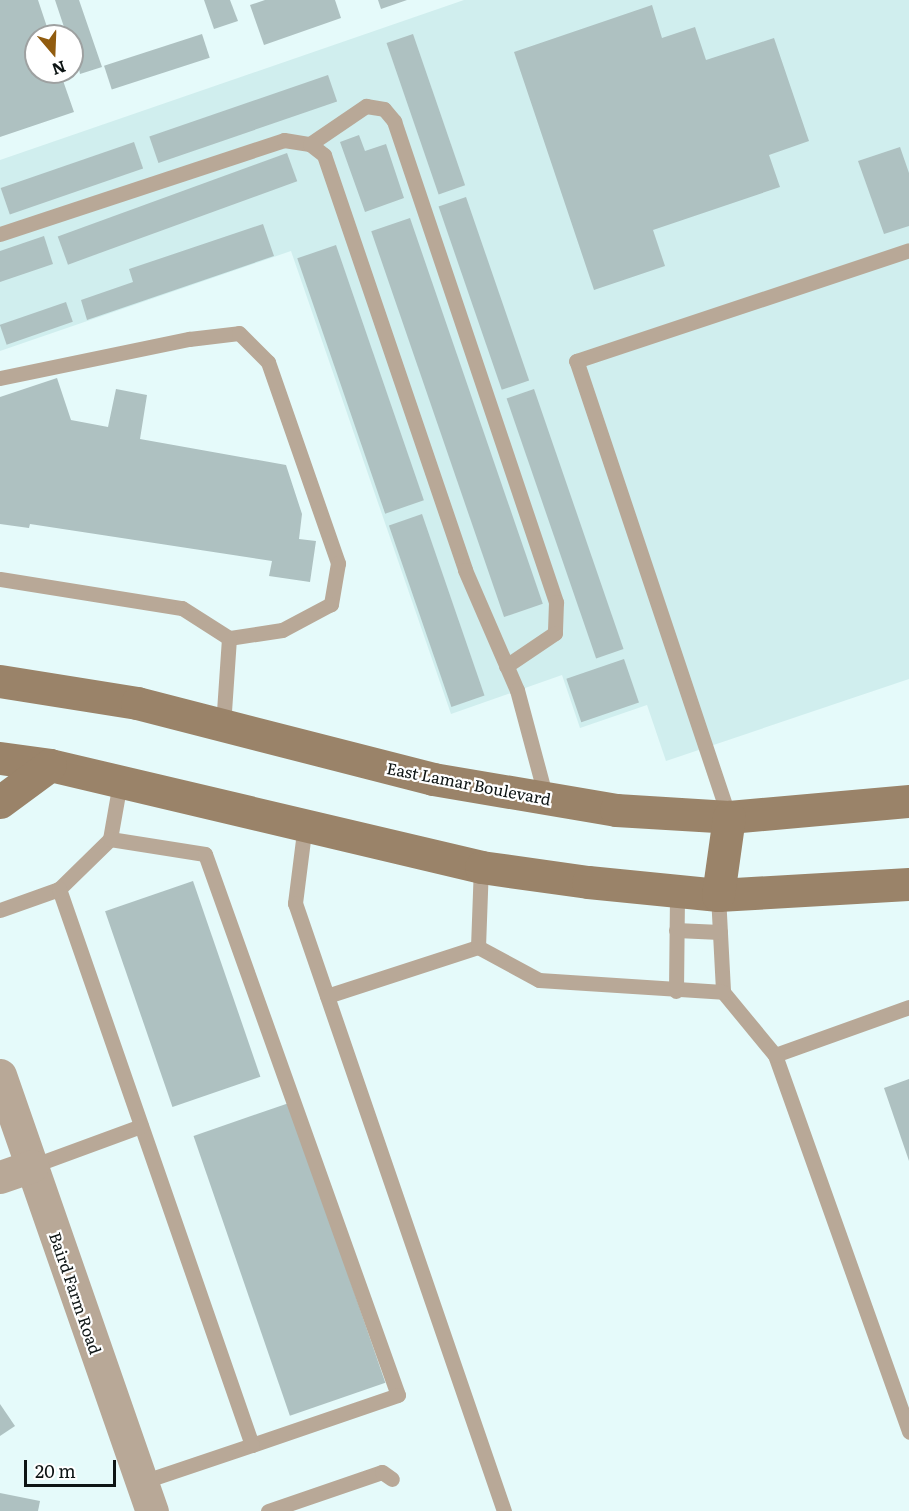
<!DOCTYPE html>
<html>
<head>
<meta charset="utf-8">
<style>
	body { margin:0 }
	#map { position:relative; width:909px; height:1511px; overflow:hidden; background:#e5fafa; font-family:Literata,serif }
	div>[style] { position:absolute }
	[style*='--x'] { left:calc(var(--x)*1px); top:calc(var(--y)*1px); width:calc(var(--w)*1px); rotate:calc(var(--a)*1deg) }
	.built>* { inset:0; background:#d0eeee }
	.building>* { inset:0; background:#aec1c1; transform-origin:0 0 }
	.service>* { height:15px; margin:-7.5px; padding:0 7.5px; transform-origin:7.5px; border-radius:7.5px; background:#b8a897 }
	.tertiary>* { height:33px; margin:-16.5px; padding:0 16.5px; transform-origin:16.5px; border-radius:16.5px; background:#b8a897 }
	.secondary>* { height:33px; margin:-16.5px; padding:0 16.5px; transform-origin:16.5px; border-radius:16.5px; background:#9a8369 }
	span { translate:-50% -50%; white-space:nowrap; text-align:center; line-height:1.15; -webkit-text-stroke:4.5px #fff; paint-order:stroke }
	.street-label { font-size:16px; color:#0d1414 }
	.north { position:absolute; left:24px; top:24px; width:60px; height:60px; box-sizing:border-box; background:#fff; border:2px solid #9ea1a1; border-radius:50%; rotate:161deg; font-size:16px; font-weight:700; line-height:24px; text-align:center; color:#0d1414 }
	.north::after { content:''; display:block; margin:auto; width:21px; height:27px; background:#915c0f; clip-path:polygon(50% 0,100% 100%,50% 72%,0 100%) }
	.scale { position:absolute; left:24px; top:1460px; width:92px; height:27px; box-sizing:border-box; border:3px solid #0d1414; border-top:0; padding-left:8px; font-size:18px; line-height:21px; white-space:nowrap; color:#0d1414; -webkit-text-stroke:4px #fff; paint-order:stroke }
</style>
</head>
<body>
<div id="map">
	<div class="built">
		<i style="clip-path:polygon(464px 0,909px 0,909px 679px,666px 761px,647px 705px,580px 728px,562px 675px,451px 714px,291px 251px,0 351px,0 160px)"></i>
	</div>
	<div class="building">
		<i style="clip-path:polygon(0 0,38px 0,50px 36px,36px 36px,36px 72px,60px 72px,74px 112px,0 137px)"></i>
		<i style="clip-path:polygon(55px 0,79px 0,102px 67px,80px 74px,72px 36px,67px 36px)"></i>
		<i style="clip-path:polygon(204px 0,230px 0,238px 21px,214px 29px)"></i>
		<i style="clip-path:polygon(265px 0,335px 0,341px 18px,264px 45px,250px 5px)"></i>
		<i style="clip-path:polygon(378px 0,407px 0,381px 9px)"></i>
		<i style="clip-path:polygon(652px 5px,662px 38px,695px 27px,706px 60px,774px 38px,809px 141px,769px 155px,780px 187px,653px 230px,665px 266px,594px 290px,514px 52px)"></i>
		<i style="left:202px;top:34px;width:25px;height:103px;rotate:72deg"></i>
		<i style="left:413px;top:34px;width:160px;height:28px;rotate:71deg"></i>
		<i style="left:328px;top:75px;width:28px;height:189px;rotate:71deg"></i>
		<i style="clip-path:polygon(359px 135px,365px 151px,386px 144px,404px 198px,365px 212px,340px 142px)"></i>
		<i style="left:134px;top:142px;width:28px;height:141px;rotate:71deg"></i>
		<i style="clip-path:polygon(900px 147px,909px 173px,909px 226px,884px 234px,858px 161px)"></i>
		<i style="left:287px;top:153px;width:30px;height:244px;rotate:70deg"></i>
		<i style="left:466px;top:197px;width:194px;height:29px;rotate:71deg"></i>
		<i style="left:410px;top:218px;width:408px;height:41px;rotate:71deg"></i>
		<i style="clip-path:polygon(263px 224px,274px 256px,87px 320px,81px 300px,133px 282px,129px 269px)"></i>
		<i style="clip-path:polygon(44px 236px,53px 264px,0 282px,0 251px)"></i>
		<i style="left:336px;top:245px;width:270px;height:41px;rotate:71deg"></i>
		<i style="left:66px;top:302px;width:21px;height:70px;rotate:71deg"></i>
		<i style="clip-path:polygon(57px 378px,71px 420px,108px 427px,116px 389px,147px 395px,140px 439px,286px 465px,302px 514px,299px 539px,316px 541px,310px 582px,269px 576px,272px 561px,30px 524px,29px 528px,0 524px,0 397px)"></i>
		<i style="left:534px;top:389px;width:275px;height:29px;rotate:71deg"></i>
		<i style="left:422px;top:514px;width:192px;height:35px;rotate:71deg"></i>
		<i style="left:624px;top:659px;width:46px;height:61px;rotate:71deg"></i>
		<i style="left:193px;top:881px;width:207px;height:93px;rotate:71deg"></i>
		<i style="clip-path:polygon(909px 1079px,909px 1161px,884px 1088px)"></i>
		<i style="left:289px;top:1103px;width:296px;height:101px;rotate:71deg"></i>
		<i style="clip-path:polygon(0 1404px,15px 1426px,0 1436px)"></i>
		<i style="clip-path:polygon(0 1493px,40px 1501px,38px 1511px,0 1511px)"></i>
	</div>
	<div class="service">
		<i style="--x:310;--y:144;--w:68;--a:-34.2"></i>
		<i style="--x:366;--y:106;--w:18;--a:9"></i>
		<i style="--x:384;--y:109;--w:16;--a:50"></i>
		<i style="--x:394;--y:121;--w:508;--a:71.39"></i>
		<i style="--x:556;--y:602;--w:31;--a:92"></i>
		<i style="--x:555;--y:633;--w:59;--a:146"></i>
		<i style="--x:0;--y:234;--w:299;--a:-18.3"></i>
		<i style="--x:284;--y:140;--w:26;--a:9"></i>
		<i style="--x:310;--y:144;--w:18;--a:38"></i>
		<i style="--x:324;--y:155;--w:438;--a:71.2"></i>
		<i style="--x:465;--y:570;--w:131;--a:66.6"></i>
		<i style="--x:517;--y:690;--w:112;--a:75"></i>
		<i style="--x:0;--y:378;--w:193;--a:-11.7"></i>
		<i style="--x:189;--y:339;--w:50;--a:-6.8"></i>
		<i style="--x:239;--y:333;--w:41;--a:45"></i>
		<i style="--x:268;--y:362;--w:213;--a:70.8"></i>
		<i style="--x:338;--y:563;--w:42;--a:99.7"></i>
		<i style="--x:331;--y:604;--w:55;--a:152"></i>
		<i style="--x:282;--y:630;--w:54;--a:171.4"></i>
		<i style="--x:229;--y:638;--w:87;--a:93.9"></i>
		<i style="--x:0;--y:579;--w:184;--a:9.1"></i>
		<i style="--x:182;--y:608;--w:56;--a:32.6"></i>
		<i style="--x:729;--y:817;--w:481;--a:-108.5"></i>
		<i style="--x:576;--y:361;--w:351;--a:-18.4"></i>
		<i style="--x:305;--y:824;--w:80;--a:97.2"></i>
		<i style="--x:295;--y:903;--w:643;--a:71.03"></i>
		<i style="--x:110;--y:839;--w:58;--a:-80"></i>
		<i style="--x:718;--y:895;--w:97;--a:87"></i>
		<i style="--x:723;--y:992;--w:82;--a:50.5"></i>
		<i style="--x:775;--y:1055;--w:400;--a:70.4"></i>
		<i style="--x:0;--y:910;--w:63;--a:-19.6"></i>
		<i style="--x:59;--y:889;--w:71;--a:-44.4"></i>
		<i style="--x:110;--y:839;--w:96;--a:9"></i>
		<i style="--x:205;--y:854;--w:574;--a:70.37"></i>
		<i style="--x:398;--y:1395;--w:154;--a:161.1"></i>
		<i style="--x:252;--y:1445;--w:589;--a:-109.14"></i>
		<i style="--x:676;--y:930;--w:44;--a:2.6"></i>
		<i style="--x:478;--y:947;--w:69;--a:28.4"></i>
		<i style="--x:539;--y:980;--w:184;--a:3.7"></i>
		<i style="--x:676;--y:991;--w:100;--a:-89.4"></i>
		<i style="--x:327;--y:996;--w:159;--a:-18"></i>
		<i style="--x:478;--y:947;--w:80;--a:-87.9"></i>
		<i style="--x:775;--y:1055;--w:142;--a:-19.7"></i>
		<i style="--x:32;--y:1166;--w:116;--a:-20.2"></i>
		<i style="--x:142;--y:1482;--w:116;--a:-18.6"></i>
		<i style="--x:268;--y:1511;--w:120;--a:-18.9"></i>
		<i style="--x:382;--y:1472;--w:12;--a:35"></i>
	</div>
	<div class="tertiary">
		<i style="--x:0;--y:1075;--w:462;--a:70.8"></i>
		<i style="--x:0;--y:1177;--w:34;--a:-19"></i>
	</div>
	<div class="secondary">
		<i style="--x:0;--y:681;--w:139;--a:9.1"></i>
		<i style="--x:137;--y:703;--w:306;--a:14.4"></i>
		<i style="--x:433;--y:779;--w:186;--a:9.6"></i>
		<i style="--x:616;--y:810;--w:113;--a:3.5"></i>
		<i style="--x:729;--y:817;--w:181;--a:-5.1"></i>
		<i style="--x:0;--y:758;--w:50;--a:8"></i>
		<i style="--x:50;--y:765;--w:443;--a:13.3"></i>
		<i style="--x:481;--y:867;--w:108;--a:8"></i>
		<i style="--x:588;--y:882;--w:131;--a:5.7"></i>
		<i style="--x:718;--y:895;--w:191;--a:-3.3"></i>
		<i style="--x:0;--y:802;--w:62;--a:-36.5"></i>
		<i style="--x:718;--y:895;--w:79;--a:-82"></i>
	</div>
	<div class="street-label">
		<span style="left:469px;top:783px;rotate:11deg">East Lamar Boulevard</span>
		<span style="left:76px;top:1293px;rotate:71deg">Baird Farm Road</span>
	</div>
	<div class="north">N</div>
	<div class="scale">20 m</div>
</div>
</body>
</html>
